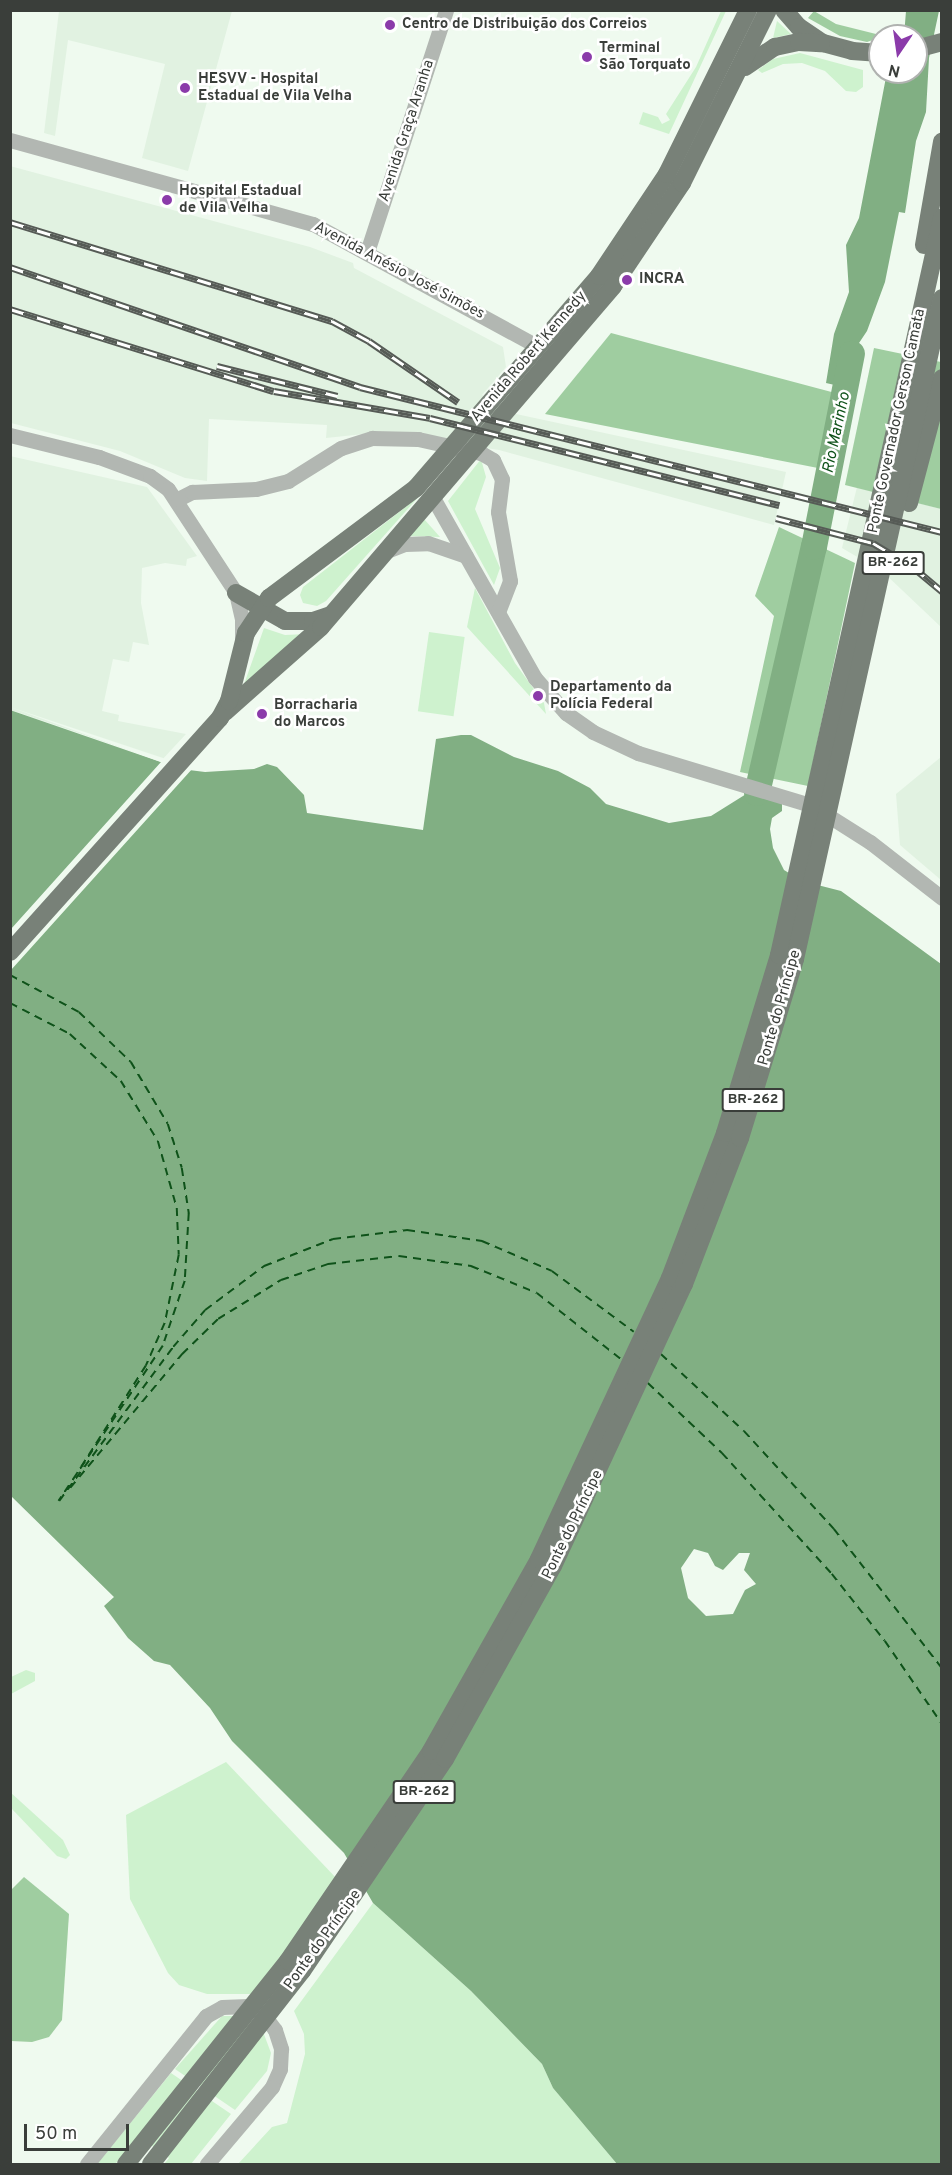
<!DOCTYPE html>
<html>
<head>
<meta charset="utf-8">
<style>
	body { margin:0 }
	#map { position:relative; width:952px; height:2175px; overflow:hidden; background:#effaef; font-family:Overpass,sans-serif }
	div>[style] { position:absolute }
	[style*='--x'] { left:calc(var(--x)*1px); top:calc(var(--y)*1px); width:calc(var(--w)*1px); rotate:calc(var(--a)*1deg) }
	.built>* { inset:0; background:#e1f2e1 }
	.green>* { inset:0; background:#cef2ce; transform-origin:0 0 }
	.forest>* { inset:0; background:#9fcda0 }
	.water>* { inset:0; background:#81af83 }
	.pier>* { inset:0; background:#effaef }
	.river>* { height:26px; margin:-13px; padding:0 13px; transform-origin:13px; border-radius:13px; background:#81af83 }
	.ferry>* { height:1.5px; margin-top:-0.75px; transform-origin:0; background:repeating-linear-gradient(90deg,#0e5219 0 8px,transparent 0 14px) }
	.minor>* { height:15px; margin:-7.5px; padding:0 7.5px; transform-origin:7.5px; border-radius:7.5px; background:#b2b7b2 }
	.major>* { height:18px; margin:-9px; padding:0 9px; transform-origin:9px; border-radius:9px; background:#788178 }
	.rail>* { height:7px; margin-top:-3.5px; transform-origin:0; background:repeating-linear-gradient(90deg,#fff 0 14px,#565b56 0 28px); box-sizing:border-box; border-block:2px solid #565b56 }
	.dots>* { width:16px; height:16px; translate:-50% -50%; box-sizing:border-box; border:3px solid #fff; border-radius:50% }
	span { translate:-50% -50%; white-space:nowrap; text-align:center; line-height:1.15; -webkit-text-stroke:5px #fff; paint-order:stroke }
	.shield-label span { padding:2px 4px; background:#fff; border:2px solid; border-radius:4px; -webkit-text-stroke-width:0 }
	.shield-label { font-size:14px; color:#3a3e3a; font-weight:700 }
	.poi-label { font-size:15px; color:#3a3e3a; font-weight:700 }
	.left { translate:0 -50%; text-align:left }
	.street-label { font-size:15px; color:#3a3e3a }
	.water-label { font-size:16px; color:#0e5219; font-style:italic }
	.frame { position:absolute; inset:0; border:12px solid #3a3e3a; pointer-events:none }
	.north { position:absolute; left:868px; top:24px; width:60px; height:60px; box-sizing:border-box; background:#fff; border:2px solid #b0b2b0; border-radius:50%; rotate:193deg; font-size:16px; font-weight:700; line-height:24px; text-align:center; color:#3a3e3a }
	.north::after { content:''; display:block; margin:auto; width:21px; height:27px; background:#8b3baa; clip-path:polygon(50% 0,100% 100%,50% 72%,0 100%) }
	.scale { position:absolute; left:24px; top:2124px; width:105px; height:27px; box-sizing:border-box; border:3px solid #3a3e3a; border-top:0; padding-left:8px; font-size:18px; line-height:21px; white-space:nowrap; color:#3a3e3a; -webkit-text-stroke:4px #fff; paint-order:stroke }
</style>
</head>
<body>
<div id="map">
	<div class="built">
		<i style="clip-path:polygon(59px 11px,232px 11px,188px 171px,142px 158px,165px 64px,68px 40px,55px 136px,44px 133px)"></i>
		<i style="clip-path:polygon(10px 166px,310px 247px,353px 263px,354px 268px,503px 347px,506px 367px,482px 395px,516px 414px,786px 472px,774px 525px,499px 450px,383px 432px,326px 438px,327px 425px,209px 419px,207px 481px,185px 478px,120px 451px,11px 423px)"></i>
		<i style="clip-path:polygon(10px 456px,147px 487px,197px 556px,187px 559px,186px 566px,165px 563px,142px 568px,141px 603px,149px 645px,133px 642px,129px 662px,113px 659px,102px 711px,119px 715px,118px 721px,186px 734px,161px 761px,11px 710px)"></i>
		<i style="clip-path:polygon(857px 487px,941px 509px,941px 627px,883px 572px,842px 548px)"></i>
		<i style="clip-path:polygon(941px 757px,941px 880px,900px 845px,896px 794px)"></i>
	</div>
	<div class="green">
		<i style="clip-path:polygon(721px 11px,726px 11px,669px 134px,639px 124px,643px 112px,658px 117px,662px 124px,670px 120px,666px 114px,696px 67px)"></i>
		<i style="clip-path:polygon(777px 21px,791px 34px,773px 38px)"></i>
		<i style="clip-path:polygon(800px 53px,863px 70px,863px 87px,856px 92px,846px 91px,825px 71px,802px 63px,783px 64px,762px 73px,758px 70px,773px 59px)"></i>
		<i style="clip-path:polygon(453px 458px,326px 601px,317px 606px,303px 603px,300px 595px,303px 587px,407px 506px)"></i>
		<i style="clip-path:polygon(481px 459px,486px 477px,475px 509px,500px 568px,494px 585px,448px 501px)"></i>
		<i style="clip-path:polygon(424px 519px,440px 537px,406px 536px)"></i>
		<i style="clip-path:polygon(475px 588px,515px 663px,544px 703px,546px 714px,467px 627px)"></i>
		<i style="clip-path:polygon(264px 628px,285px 635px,306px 634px,242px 690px)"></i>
		<i style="left:429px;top:632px;width:36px;height:80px;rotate:8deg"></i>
		<i style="clip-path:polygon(26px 1670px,35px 1673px,35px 1681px,11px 1694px,11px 1677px)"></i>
		<i style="clip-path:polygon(226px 1762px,338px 1880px,261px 1994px,207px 1994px,179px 1985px,168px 1973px,130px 1899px,126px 1815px)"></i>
		<i style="clip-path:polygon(10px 1792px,63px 1840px,70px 1855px,66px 1859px,57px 1856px,11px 1808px)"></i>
		<i style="clip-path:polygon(373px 1903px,471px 1991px,542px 2064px,553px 2088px,617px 2164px,238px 2164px,272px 2127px,287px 2123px,305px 2054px,304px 2034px,294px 2011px)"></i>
		<i style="clip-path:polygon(222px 2016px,240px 2016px,262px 2029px,271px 2053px,267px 2071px,235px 2110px,175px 2069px)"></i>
		<i style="clip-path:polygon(171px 2073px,231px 2114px,191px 2164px,164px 2164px,169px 2158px,141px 2138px,115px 2164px,97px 2164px)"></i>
	</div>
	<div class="forest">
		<i style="clip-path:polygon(814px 11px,836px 24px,884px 36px,867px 42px,840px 36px,808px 18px)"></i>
		<i style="clip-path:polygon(611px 333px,839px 394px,823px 469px,545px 414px)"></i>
		<i style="clip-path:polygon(874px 348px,941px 362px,941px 509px,845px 485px)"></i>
		<i style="clip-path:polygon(779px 527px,855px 563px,808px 786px,740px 772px,774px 616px,755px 596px)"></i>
		<i style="clip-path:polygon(24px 1877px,69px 1914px,62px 2020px,49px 2037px,32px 2042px,11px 2041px,11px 1890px)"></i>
	</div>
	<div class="water">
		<i style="clip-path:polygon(906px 11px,939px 11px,929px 58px,926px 112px,916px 141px,905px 213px,899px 212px,885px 282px,867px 331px,855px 349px,848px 388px,826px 383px,834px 334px,849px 292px,846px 245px,859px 218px,887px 72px,916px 72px,916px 36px,904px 36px)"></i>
		<i style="clip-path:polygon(evenodd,10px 710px,181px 769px,205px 772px,254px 769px,267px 764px,277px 767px,304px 795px,307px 813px,423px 830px,436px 739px,461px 735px,471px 735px,514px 757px,558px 771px,590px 788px,606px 804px,669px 823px,711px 816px,751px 791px,782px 799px,782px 811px,772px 818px,770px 829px,773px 848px,784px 870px,802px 881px,841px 891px,941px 964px,941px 2164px,617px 2164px,553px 2088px,542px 2064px,471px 1991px,373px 1903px,344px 1853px,232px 1741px,210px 1708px,170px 1665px,154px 1661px,128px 1638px,104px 1606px,114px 1597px,11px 1496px,10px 710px,694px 1549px,708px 1553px,715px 1566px,723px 1570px,739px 1553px,750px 1553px,744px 1570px,756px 1584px,745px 1590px,733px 1614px,706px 1616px,688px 1598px,681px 1568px,694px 1549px)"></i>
	</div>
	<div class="pier">
		<i style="clip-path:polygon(10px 707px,193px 768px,11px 970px,11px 929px,161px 762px)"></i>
	</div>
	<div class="river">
		<i style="--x:757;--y:793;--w:253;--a:-77"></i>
		<i style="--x:814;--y:547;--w:197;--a:-78.9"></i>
	</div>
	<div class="ferry">
		<i style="--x:10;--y:975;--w:78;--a:28.2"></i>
		<i style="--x:79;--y:1012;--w:72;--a:43.9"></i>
		<i style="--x:131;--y:1062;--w:72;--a:59.2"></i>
		<i style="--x:168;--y:1124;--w:46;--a:72.3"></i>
		<i style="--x:182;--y:1168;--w:46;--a:81.2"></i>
		<i style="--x:189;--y:1213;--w:68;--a:93.4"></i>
		<i style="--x:185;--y:1281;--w:69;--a:108.7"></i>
		<i style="--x:163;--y:1346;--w:187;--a:123.9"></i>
		<i style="--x:59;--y:1501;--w:192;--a:-53.5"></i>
		<i style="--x:173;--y:1347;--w:49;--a:-49.1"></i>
		<i style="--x:205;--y:1310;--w:74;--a:-36.7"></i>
		<i style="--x:264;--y:1266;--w:74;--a:-21.4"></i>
		<i style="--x:333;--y:1239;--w:75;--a:-6.9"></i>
		<i style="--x:407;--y:1230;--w:76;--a:8.3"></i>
		<i style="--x:482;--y:1241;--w:76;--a:23.2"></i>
		<i style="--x:552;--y:1271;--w:102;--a:36.6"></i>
		<i style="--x:10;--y:1003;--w:68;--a:27.3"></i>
		<i style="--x:70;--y:1034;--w:69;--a:42.7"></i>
		<i style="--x:121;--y:1081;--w:70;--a:58.3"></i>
		<i style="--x:158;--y:1141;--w:70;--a:74.2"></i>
		<i style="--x:177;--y:1208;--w:47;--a:87.6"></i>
		<i style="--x:179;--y:1255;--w:69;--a:101.6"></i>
		<i style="--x:165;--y:1323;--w:47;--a:113.8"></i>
		<i style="--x:146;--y:1366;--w:128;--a:122.6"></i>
		<i style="--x:661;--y:1354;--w:113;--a:42.9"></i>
		<i style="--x:744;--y:1431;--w:133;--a:47.4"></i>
		<i style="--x:834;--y:1529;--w:176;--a:52.2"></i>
		<i style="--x:648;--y:1383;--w:102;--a:43.4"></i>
		<i style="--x:722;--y:1453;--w:164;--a:47.7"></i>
		<i style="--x:832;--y:1574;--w:85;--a:51.7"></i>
		<i style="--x:885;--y:1641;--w:101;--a:55.5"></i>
		<i style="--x:70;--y:1488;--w:175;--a:-50.1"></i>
		<i style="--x:182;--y:1354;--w:50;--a:-44.2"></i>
		<i style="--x:218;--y:1319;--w:74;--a:-31.8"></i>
		<i style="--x:281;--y:1280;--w:50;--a:-18.8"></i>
		<i style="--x:328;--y:1264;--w:71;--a:-6.4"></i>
		<i style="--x:399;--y:1256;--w:73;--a:7.9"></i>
		<i style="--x:471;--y:1266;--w:71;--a:22.2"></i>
		<i style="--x:537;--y:1293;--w:108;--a:38.2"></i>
	</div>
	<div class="minor">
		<i style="--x:10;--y:140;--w:314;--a:15.5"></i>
		<i style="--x:313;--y:224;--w:257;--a:28.6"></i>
		<i style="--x:367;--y:252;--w:255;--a:-71.9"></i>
		<i style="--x:10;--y:435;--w:92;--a:13.9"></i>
		<i style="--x:99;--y:457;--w:54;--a:20.4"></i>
		<i style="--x:150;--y:476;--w:22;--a:36"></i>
		<i style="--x:168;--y:489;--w:124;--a:56.8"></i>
		<i style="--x:236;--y:593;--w:26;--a:77"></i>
		<i style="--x:242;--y:618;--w:23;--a:90"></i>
		<i style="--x:432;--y:496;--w:209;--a:60.5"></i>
		<i style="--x:535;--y:678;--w:47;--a:48.5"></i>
		<i style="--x:566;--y:713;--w:33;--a:35"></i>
		<i style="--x:593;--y:732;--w:50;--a:25"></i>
		<i style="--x:638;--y:753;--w:183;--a:16.8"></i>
		<i style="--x:813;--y:806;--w:67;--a:32.3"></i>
		<i style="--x:870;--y:842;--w:91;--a:37.9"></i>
		<i style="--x:178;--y:499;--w:16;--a:-27"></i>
		<i style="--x:192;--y:492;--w:64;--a:-2.7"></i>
		<i style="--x:256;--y:489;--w:33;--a:-14"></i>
		<i style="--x:288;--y:481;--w:62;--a:-31.9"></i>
		<i style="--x:341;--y:448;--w:33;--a:-18"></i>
		<i style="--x:372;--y:438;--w:46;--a:1.2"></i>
		<i style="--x:418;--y:439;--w:65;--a:12.5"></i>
		<i style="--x:481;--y:453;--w:14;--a:30"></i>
		<i style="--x:493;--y:460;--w:21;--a:65"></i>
		<i style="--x:502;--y:479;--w:33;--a:97"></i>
		<i style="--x:498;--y:512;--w:70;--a:80.1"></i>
		<i style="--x:510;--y:581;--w:33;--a:111"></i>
		<i style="--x:384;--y:552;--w:22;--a:-21"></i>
		<i style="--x:405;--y:544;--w:23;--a:-2"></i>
		<i style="--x:428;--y:543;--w:40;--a:18.9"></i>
		<i style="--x:87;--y:2164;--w:190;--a:-51.2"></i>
		<i style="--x:206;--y:2016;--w:18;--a:-29"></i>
		<i style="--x:222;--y:2007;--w:26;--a:-2"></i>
		<i style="--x:248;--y:2006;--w:17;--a:28"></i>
		<i style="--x:263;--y:2014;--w:20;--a:53"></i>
		<i style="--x:275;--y:2030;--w:20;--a:72"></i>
		<i style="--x:281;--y:2049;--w:20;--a:93"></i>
		<i style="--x:280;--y:2069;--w:20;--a:114"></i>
		<i style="--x:272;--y:2087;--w:101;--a:130.2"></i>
	</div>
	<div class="major">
		<i style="--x:784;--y:10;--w:23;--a:49"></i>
		<i style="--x:799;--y:27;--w:29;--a:34"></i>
		<i style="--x:823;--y:43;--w:30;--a:15"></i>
		<i style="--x:852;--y:51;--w:28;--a:4"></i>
		<i style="--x:916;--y:49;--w:27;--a:-15"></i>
		<i style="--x:745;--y:67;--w:36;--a:-34"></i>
		<i style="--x:775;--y:47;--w:25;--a:-12"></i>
		<i style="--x:799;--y:42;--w:22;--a:3"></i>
		<i style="--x:924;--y:245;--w:105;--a:-80.1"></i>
		<i style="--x:909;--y:503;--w:129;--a:-75.2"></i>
		<i style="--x:236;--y:593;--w:56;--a:29.7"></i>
		<i style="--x:285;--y:621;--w:28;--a:0"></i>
		<i style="--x:313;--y:621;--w:18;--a:-19"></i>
		<i style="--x:225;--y:712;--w:128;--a:-41.5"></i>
		<i style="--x:321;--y:627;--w:449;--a:-49.4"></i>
		<i style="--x:613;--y:286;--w:124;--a:-56.2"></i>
		<i style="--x:682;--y:183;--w:193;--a:-63.6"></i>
		<i style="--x:10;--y:952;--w:314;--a:-48.1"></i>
		<i style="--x:220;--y:718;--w:19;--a:-62"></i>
		<i style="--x:229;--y:701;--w:70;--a:-76"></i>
		<i style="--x:246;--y:633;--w:42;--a:-56.7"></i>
		<i style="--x:269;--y:598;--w:184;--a:-36.8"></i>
		<i style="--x:416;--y:488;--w:280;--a:-49.2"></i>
		<i style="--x:599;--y:276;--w:123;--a:-56.3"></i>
		<i style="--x:667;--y:174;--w:183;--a:-63.7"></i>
		<i style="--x:126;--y:2164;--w:260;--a:-51.4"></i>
		<i style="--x:288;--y:1961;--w:254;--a:-55.7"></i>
		<i style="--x:431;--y:1751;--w:220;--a:-60.6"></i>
		<i style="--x:539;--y:1559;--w:310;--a:-65"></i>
		<i style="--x:670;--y:1278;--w:155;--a:-69.2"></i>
		<i style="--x:725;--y:1133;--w:186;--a:-73.1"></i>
		<i style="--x:779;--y:955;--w:755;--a:-77.53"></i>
		<i style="--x:151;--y:2164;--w:245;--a:-52"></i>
		<i style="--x:302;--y:1971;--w:256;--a:-56"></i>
		<i style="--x:445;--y:1759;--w:221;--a:-60.8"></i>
		<i style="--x:553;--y:1566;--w:311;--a:-65.1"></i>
		<i style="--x:684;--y:1284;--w:156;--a:-69"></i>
		<i style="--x:740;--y:1138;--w:187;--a:-72.9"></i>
		<i style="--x:795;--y:959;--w:677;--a:-77.46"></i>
	</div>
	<div class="rail">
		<i style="--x:10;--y:222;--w:337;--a:17.1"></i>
		<i style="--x:332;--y:321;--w:42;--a:28.4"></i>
		<i style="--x:369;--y:341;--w:108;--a:34.4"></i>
		<i style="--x:10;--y:267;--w:370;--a:18.9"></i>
		<i style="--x:360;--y:387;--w:600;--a:13.99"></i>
		<i style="--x:10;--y:309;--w:276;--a:17.3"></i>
		<i style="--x:274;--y:391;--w:158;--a:9.8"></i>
		<i style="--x:430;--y:418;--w:360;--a:14"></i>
		<i style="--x:217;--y:366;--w:124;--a:14"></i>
		<i style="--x:776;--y:518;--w:100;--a:14.5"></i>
		<i style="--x:873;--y:543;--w:47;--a:31"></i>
		<i style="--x:913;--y:567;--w:38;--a:40"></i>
	</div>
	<div class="dots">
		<i style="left:390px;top:25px;background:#8b3baa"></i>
		<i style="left:587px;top:57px;background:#8b3baa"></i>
		<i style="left:185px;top:88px;background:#8b3baa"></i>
		<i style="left:167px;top:200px;background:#8b3baa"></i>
		<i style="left:627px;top:280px;background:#8b3baa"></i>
		<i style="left:538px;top:696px;background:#8b3baa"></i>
		<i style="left:262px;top:714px;background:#8b3baa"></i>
	</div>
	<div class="shield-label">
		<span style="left:893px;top:563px">BR-262</span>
		<span style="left:753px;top:1100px">BR-262</span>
		<span style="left:424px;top:1792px">BR-262</span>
	</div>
	<div class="poi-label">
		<span class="left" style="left:402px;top:25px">Centro de Distribuição dos Correios</span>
		<span class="left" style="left:599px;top:57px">Terminal<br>São Torquato</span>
		<span class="left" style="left:198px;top:88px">HESVV - Hospital<br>Estadual de Vila Velha</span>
		<span class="left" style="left:179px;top:200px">Hospital Estadual<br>de Vila Velha</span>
		<span class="left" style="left:639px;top:280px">INCRA</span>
		<span class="left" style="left:550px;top:696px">Departamento da<br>Polícia Federal</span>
		<span class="left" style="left:274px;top:714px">Borracharia<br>do Marcos</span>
	</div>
	<div class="street-label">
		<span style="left:407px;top:131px;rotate:-72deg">Avenida Graça Aranha</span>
		<span style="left:399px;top:271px;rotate:28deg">Avenida Anésio José Simões</span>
		<span style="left:529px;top:357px;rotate:-49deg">Avenida Robert Kennedy</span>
		<span style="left:897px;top:421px;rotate:-78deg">Ponte Governador Gerson Camata</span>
		<span style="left:780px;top:1008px;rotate:-74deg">Ponte do Príncipe</span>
		<span style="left:573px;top:1525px;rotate:-64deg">Ponte do Príncipe</span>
		<span style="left:323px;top:1940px;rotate:-54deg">Ponte do Príncipe</span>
	</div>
	<div class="water-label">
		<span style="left:837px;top:433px;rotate:-78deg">Rio Marinho</span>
	</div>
	<div class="frame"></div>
	<div class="north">N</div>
	<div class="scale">50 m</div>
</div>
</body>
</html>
